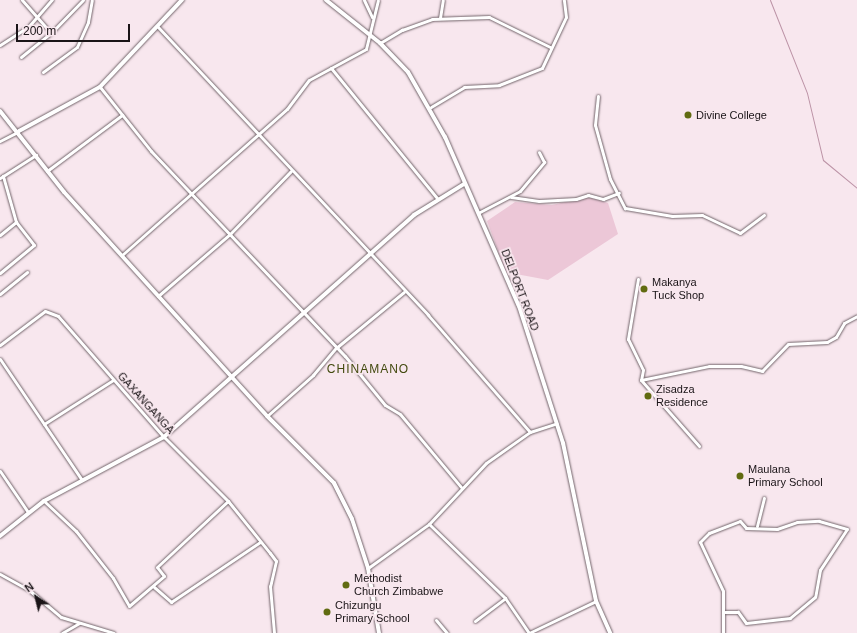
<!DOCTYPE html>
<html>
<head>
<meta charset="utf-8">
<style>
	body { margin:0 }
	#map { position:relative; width:857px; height:633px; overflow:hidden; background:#f8e7ee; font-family:Arial,sans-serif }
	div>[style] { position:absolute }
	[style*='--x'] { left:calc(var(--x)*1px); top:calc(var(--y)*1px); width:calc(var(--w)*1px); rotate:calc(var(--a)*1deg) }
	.green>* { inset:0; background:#ecc7d7 }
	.stream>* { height:1px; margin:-0.5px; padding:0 0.5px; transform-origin:0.5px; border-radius:0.5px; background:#bc93a6 }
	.roads { filter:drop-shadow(0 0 1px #73656b) drop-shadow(0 0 1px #73656b) }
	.minor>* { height:3px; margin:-1.5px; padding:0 1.5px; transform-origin:1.5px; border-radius:1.5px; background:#fff }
	.tertiary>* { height:4px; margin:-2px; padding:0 2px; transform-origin:2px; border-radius:2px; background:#fff }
	.dots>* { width:11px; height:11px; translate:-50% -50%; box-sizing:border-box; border:2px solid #f8e7ee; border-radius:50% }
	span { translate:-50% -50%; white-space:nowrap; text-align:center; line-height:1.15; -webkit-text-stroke:3.5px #f8e7ee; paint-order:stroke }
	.poi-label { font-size:11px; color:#1a1417 }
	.left { translate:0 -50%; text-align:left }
	.street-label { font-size:11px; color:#1a1417 }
	.neighbourhood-label { font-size:12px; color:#434a0f; letter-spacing:1px }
	.north { position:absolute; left:16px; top:577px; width:40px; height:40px; -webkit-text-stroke:3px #f8e7ee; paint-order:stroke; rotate:325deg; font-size:11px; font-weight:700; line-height:16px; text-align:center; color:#1a1417 }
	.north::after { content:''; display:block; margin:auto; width:14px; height:18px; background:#1a1417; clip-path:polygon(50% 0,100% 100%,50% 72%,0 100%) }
	.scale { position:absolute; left:16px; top:24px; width:114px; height:18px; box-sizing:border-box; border:2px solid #1a1417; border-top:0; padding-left:5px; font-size:12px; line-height:14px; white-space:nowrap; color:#1a1417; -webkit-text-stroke:3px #f8e7ee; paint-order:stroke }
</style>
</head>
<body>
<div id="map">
	<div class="green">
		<i style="clip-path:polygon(588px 197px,608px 203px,618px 234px,548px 280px,506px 272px,487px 221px,515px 202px,552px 205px)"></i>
	</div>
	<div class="stream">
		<i style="--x:770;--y:0;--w:100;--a:68.3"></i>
		<i style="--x:807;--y:93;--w:69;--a:76.6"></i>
		<i style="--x:823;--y:160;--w:44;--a:39.5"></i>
	</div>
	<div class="roads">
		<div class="minor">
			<i style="--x:22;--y:0;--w:44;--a:48.7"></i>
			<i style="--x:364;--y:0;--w:19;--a:65"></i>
			<i style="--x:440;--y:18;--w:18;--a:-81"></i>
			<i style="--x:158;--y:27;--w:395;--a:46.8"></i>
			<i style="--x:428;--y:315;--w:155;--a:48.9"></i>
			<i style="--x:380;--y:43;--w:26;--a:-31"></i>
			<i style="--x:402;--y:30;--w:32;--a:-20"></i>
			<i style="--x:432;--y:19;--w:57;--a:-2"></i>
			<i style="--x:489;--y:17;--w:68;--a:26.2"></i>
			<i style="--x:0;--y:45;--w:35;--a:-33"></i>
			<i style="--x:29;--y:26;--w:35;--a:-49"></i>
			<i style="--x:21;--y:57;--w:38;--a:-39"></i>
			<i style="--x:51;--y:33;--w:46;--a:-45.9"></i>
			<i style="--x:331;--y:68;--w:168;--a:50.8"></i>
			<i style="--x:43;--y:72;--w:42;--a:-36.3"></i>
			<i style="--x:77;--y:47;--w:27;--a:-66"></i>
			<i style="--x:88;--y:22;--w:22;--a:-80"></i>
			<i style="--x:100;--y:87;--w:82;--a:51.4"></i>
			<i style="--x:151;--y:151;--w:282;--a:46.6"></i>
			<i style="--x:345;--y:356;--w:63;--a:50.8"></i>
			<i style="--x:385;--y:405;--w:17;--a:31"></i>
			<i style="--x:400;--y:414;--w:95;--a:50.1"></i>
			<i style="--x:598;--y:96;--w:29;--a:96"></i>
			<i style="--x:595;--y:125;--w:56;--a:74.5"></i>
			<i style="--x:610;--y:179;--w:33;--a:63"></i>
			<i style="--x:625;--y:208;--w:48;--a:9.7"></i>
			<i style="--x:672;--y:216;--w:30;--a:-2"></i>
			<i style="--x:702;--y:215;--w:42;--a:25.3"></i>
			<i style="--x:740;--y:233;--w:30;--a:-37"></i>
			<i style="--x:431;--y:107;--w:39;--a:-31"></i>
			<i style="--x:464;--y:87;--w:35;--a:-3"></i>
			<i style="--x:499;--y:85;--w:46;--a:-21.6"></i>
			<i style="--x:542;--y:68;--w:56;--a:-64.8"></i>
			<i style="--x:566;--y:17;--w:17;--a:-97"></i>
			<i style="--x:0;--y:141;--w:20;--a:-27"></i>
			<i style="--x:47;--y:171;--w:94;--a:-36.7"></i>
			<i style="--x:0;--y:178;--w:43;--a:-32.6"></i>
			<i style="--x:511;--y:197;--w:28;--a:8"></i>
			<i style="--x:539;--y:201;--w:37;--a:-3"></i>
			<i style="--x:576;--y:199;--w:13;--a:-18"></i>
			<i style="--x:588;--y:195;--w:16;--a:15"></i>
			<i style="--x:603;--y:199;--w:17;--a:-21"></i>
			<i style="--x:478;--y:213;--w:47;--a:-27.6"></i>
			<i style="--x:520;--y:191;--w:38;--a:-50"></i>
			<i style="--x:544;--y:162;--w:11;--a:-117"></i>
			<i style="--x:0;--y:235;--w:21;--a:-39"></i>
			<i style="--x:16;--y:222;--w:48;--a:-105.8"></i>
			<i style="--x:122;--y:255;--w:220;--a:-41.5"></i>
			<i style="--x:287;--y:109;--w:36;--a:-53"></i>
			<i style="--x:309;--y:80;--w:65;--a:-28.5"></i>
			<i style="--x:366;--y:49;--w:50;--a:-76.2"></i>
			<i style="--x:0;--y:273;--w:44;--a:-39.5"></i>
			<i style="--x:34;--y:245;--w:29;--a:-128"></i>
			<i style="--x:638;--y:279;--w:61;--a:99.5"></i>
			<i style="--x:628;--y:339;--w:34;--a:64"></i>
			<i style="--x:643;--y:370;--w:10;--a:101"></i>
			<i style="--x:641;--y:380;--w:88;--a:48.7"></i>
			<i style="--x:0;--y:294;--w:35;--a:-39"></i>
			<i style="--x:158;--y:296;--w:94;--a:-40.7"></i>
			<i style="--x:229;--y:235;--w:89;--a:-45.9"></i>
			<i style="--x:0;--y:345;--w:56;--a:-37.1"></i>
			<i style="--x:45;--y:311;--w:14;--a:21"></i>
			<i style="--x:58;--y:316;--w:161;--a:48.8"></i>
			<i style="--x:164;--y:437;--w:91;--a:45"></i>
			<i style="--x:228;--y:501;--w:67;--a:51.1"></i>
			<i style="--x:270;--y:553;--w:10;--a:53"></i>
			<i style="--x:276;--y:561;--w:26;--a:103"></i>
			<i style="--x:270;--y:586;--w:47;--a:85.1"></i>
			<i style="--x:0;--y:359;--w:146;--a:55.9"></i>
			<i style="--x:641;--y:380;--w:69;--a:-11.6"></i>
			<i style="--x:709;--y:366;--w:32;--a:0"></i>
			<i style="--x:741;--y:366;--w:22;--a:13"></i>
			<i style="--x:762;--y:371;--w:37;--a:-46"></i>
			<i style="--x:788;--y:344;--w:39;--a:-3"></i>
			<i style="--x:827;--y:342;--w:10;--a:-29"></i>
			<i style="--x:836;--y:337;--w:16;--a:-60"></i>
			<i style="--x:844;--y:323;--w:15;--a:-28"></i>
			<i style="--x:267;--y:416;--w:62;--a:-41.7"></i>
			<i style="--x:313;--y:375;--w:35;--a:-50"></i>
			<i style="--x:336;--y:348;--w:88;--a:-39.5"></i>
			<i style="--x:44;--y:424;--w:82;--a:-32.5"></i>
			<i style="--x:0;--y:471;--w:50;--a:55.7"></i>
			<i style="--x:44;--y:501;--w:44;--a:43.2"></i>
			<i style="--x:76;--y:531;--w:60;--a:51.8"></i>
			<i style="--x:113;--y:578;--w:32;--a:60"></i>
			<i style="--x:129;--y:606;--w:46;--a:-40.6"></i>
			<i style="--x:164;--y:576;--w:11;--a:-128"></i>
			<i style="--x:157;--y:567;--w:97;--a:-42.9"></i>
			<i style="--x:429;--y:524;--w:106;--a:44.2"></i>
			<i style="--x:505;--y:598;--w:42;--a:55.6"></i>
			<i style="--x:757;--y:526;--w:29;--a:-76"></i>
			<i style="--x:368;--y:568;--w:75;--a:-35.8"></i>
			<i style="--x:429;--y:524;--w:83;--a:-46.9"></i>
			<i style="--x:486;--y:463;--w:54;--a:-35.2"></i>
			<i style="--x:530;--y:432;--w:28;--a:-18"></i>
			<i style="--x:0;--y:574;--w:33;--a:29"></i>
			<i style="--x:29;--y:590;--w:42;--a:40.2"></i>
			<i style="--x:61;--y:617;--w:55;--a:16.8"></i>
			<i style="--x:154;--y:587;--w:23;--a:41"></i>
			<i style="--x:171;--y:602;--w:107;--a:-34"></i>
			<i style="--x:436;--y:620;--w:17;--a:50"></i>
			<i style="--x:475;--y:621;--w:38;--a:-37"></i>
			<i style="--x:62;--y:633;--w:20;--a:-30"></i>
			<i style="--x:529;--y:633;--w:74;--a:-25.5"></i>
			<i style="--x:723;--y:633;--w:42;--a:-90"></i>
			<i style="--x:723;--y:591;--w:54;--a:-115.1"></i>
			<i style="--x:700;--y:542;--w:13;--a:-45"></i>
			<i style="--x:709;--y:533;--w:33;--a:-21"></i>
			<i style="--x:740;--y:521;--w:9;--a:49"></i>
			<i style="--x:746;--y:528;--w:31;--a:2"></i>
			<i style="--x:777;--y:529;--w:21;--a:-19"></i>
			<i style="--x:797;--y:522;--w:22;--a:-3"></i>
			<i style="--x:819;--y:521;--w:29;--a:16"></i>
			<i style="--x:847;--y:529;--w:49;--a:123.4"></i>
			<i style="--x:820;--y:570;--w:27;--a:100"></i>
			<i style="--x:815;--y:597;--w:33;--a:140"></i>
			<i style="--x:790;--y:618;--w:44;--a:173.5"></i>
			<i style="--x:746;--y:623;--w:14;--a:-126"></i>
			<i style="--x:738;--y:612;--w:13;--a:180"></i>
		</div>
		<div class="tertiary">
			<i style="--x:326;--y:0;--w:69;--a:38.5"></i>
			<i style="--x:380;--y:43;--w:40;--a:46"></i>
			<i style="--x:408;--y:72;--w:75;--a:60.4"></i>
			<i style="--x:445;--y:137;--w:184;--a:66.4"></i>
			<i style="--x:519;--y:306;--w:144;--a:72.2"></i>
			<i style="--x:563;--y:443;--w:161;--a:78.2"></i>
			<i style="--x:596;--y:601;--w:35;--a:66"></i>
			<i style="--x:0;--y:111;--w:103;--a:51.7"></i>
			<i style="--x:64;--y:192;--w:302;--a:47.8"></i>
			<i style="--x:267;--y:416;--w:95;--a:45"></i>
			<i style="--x:334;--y:483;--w:40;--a:63.4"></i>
			<i style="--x:352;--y:519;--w:52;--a:71.9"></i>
			<i style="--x:368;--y:568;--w:66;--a:80.4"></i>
			<i style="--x:19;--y:131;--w:92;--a:-28.5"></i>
			<i style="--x:100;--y:87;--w:120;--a:-46.7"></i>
			<i style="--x:0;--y:536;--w:56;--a:-38.5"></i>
			<i style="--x:44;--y:501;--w:136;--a:-28.1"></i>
			<i style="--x:164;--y:437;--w:334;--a:-41.6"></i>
			<i style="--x:414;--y:215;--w:59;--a:-31.8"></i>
		</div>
	</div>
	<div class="dots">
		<i style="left:688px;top:115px;background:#616b11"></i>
		<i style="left:644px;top:289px;background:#616b11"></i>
		<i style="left:648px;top:396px;background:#616b11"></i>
		<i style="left:740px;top:476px;background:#616b11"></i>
		<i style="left:346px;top:585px;background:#616b11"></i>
		<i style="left:327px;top:612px;background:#616b11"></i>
	</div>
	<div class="poi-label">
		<span class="left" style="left:696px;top:115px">Divine College</span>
		<span class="left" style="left:652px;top:289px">Makanya<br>Tuck Shop</span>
		<span class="left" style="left:656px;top:396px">Zisadza<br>Residence</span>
		<span class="left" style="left:748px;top:476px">Maulana<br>Primary School</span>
		<span class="left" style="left:354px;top:585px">Methodist<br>Church Zimbabwe</span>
		<span class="left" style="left:335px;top:612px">Chizungu<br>Primary School</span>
	</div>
	<div class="street-label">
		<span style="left:520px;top:290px;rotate:69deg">DELPORT ROAD</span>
		<span style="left:146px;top:403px;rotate:48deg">GAXANGANGA</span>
	</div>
	<div class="neighbourhood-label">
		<span style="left:368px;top:370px">CHINAMANO</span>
	</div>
	<div class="north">N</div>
	<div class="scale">200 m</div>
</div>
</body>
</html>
